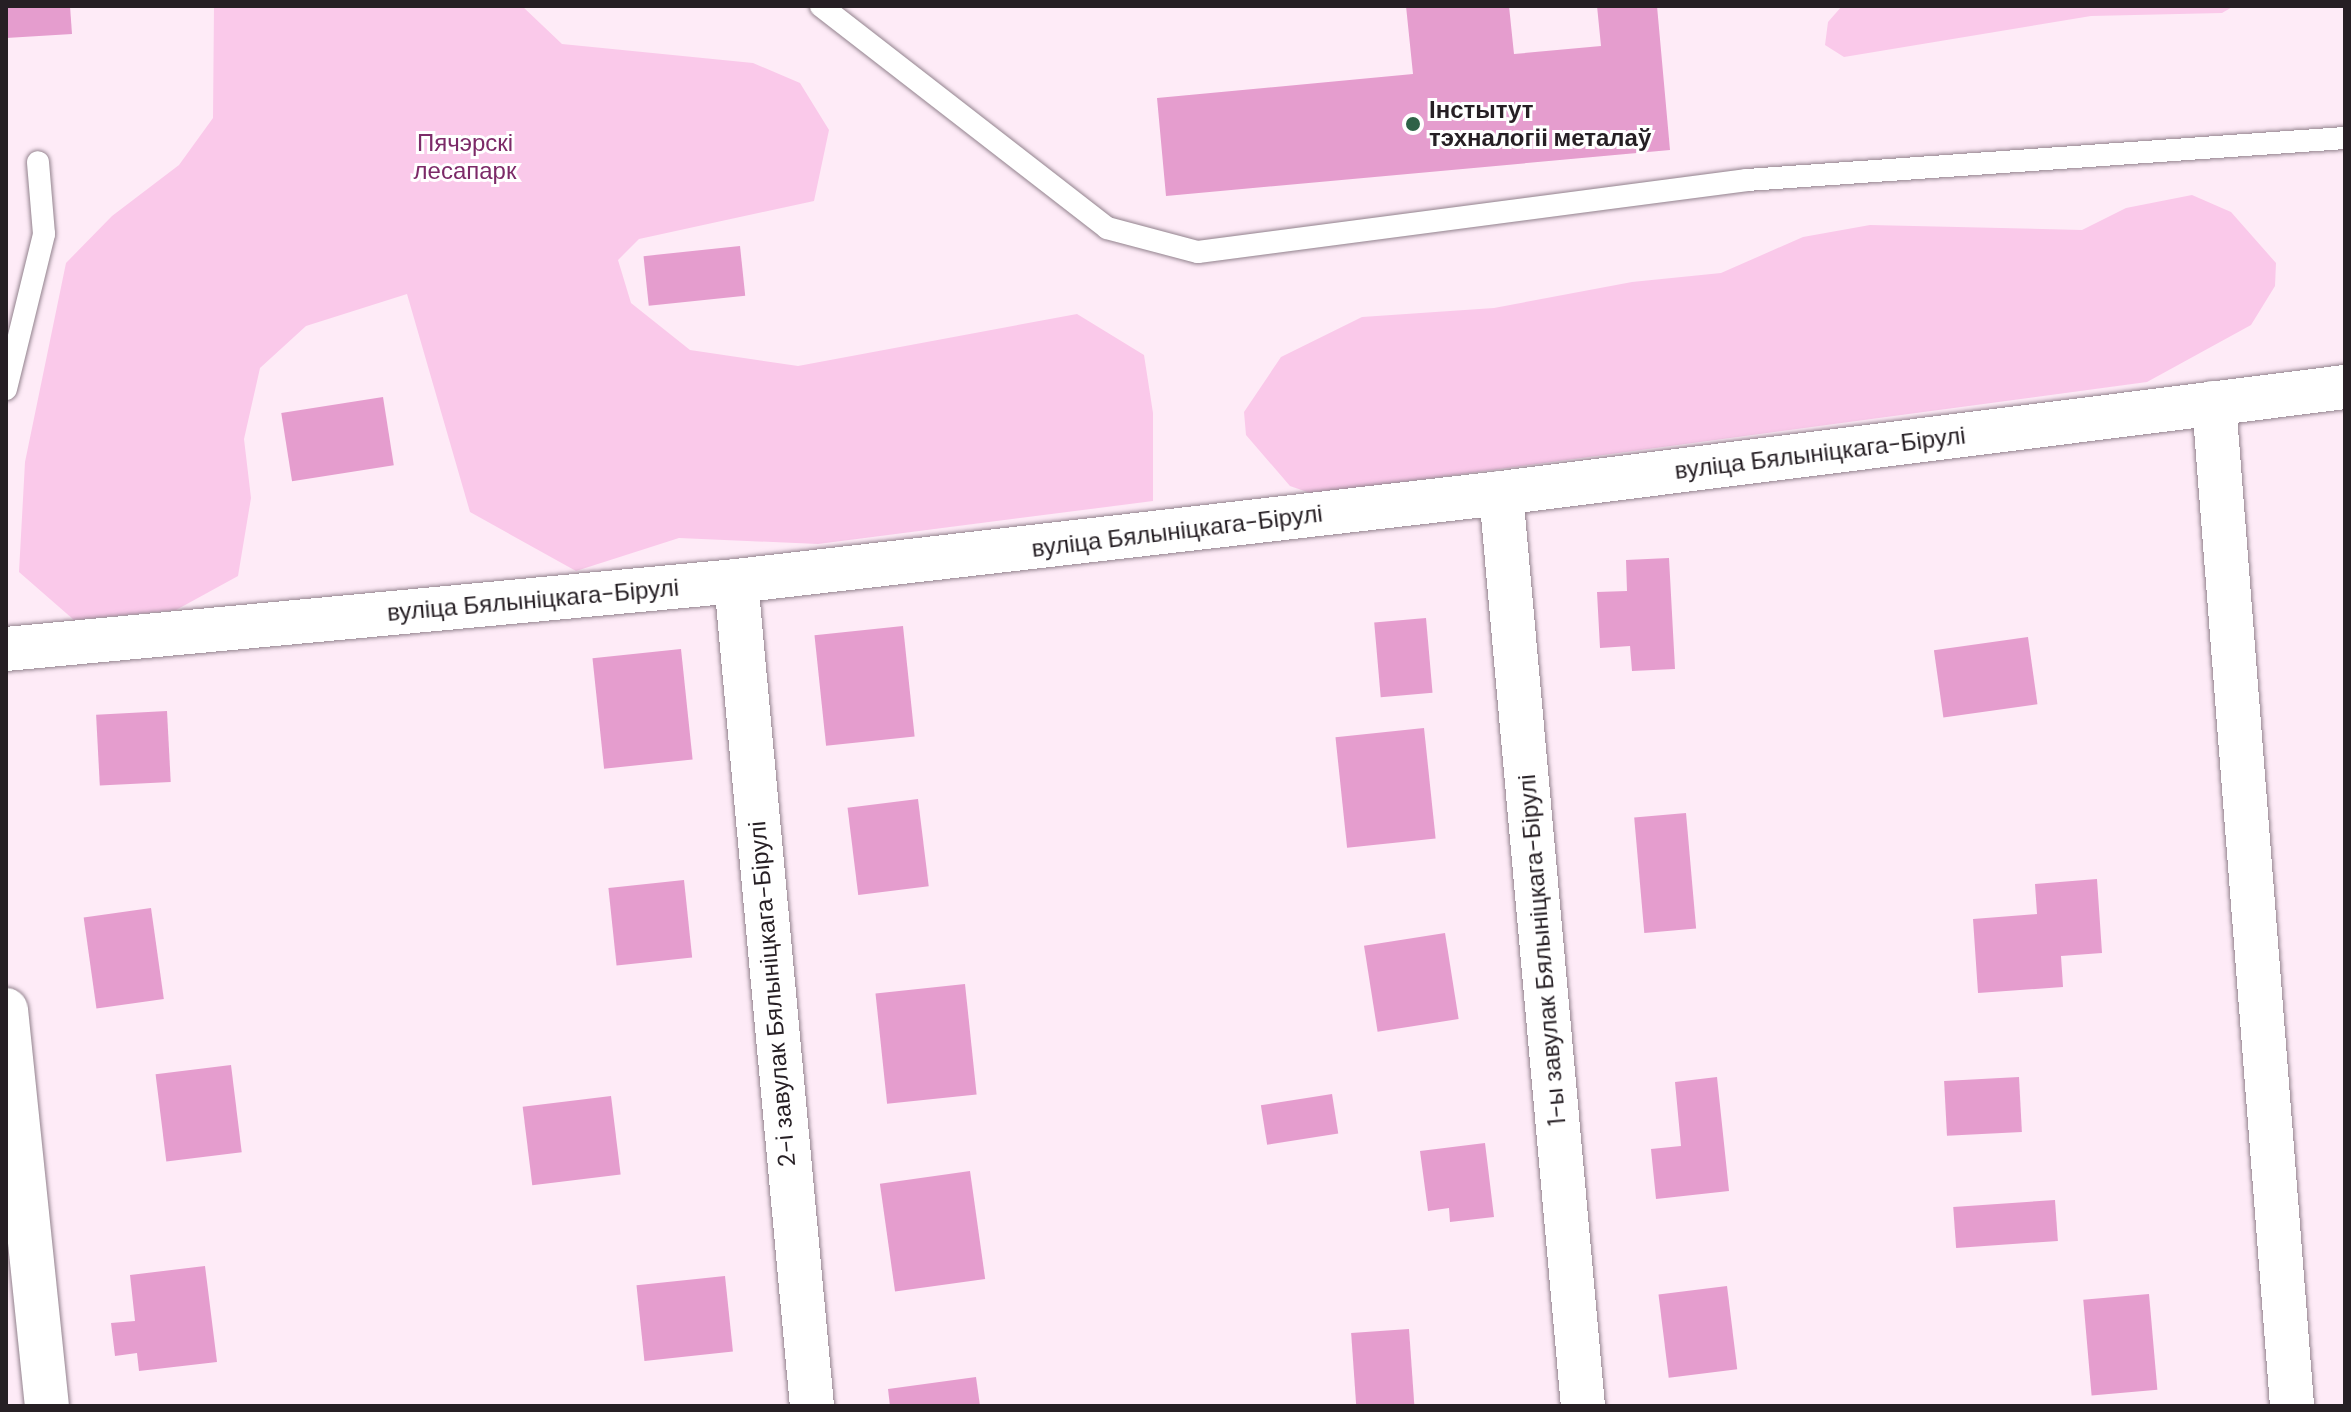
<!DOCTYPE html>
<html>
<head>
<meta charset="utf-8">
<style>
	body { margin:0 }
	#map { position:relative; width:2351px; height:1412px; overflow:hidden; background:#feebf7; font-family:"DM Sans",sans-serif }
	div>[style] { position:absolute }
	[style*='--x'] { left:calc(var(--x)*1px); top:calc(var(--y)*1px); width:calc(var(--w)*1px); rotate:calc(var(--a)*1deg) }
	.green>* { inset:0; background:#fac9ea }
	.building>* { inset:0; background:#e59dce; transform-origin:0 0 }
	.roads { filter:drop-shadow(0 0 2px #92828d) drop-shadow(0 0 2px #92828d) }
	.lane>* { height:22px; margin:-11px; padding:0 11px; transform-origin:11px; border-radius:11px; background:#fff }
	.street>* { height:44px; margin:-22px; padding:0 22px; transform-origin:22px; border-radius:22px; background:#fff }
	.dots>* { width:22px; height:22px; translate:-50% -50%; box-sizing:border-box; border:4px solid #fff; border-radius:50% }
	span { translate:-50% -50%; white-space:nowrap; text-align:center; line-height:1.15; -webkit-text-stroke:6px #fff; paint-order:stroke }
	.poi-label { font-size:24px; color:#261f24; font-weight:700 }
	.left { translate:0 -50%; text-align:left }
	.park-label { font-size:24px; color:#7c2a68 }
	.street-label { font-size:24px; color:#261f24 }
	.frame { position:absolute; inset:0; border:8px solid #261f24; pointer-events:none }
</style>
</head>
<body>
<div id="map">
	<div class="green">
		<i style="clip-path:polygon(214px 6px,522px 6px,562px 44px,753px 63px,800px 83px,829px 130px,814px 201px,639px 239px,618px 260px,631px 303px,690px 350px,798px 366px,1077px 314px,1144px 355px,1153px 413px,1153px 501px,818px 544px,679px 538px,576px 571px,470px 512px,407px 294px,306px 326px,260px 368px,244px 439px,251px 498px,238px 576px,176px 610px,74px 620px,19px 572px,25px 462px,66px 263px,112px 216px,179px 165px,213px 118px)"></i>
		<i style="clip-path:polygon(1842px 6px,2234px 6px,2222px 13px,2091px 16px,1844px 57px,1825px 45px,1828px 22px)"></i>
		<i style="clip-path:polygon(2192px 195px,2231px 212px,2276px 263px,2275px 286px,2251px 325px,2147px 382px,1313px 494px,1290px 486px,1246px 435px,1244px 412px,1281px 357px,1362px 317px,1494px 308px,1632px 282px,1721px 273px,1803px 237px,1870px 225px,2082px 230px,2126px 208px)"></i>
	</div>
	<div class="building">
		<i style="clip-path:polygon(6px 6px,70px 6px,72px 34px,6px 38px)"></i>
		<i style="clip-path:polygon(1406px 6px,1509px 6px,1514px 54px,1601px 46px,1597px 6px,1657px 6px,1670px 150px,1166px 196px,1157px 98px,1413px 74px)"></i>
		<i style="left:740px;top:246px;width:50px;height:97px;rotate:84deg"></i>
		<i style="left:383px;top:397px;width:69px;height:103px;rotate:81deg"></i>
		<i style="clip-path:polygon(1669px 558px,1675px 669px,1632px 671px,1630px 646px,1600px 648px,1597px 592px,1627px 591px,1626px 560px)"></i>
		<i style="left:1426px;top:618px;width:75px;height:52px;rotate:85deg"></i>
		<i style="left:903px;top:626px;width:111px;height:89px;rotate:84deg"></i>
		<i style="left:2028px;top:637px;width:68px;height:95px;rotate:82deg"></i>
		<i style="left:681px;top:649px;width:111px;height:89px;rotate:84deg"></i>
		<i style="left:167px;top:711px;width:71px;height:71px;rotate:87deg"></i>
		<i style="left:1424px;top:728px;width:111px;height:89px;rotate:84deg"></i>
		<i style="left:918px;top:799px;width:88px;height:71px;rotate:83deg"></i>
		<i style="left:1686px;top:813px;width:116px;height:52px;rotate:85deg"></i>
		<i style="clip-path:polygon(2097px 879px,2102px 953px,2061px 956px,2063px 987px,1978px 993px,1973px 919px,2037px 914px,2035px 884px)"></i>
		<i style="left:684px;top:880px;width:78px;height:76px;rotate:84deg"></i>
		<i style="left:151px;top:908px;width:92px;height:68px;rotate:82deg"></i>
		<i style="left:1445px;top:933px;width:87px;height:82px;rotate:81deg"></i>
		<i style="left:965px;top:984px;width:111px;height:90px;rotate:84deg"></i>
		<i style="left:231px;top:1065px;width:88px;height:76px;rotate:83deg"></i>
		<i style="clip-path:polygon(1717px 1077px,1729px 1191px,1656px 1199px,1651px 1149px,1681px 1146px,1675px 1082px)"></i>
		<i style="left:2019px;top:1077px;width:55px;height:75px;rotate:87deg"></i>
		<i style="left:1332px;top:1094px;width:40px;height:72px;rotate:81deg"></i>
		<i style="left:611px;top:1096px;width:79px;height:89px;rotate:83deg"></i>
		<i style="clip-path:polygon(1485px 1143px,1494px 1217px,1450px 1222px,1449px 1208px,1428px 1211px,1420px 1151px)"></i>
		<i style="left:970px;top:1171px;width:109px;height:91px;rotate:82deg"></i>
		<i style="left:2055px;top:1200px;width:41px;height:102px;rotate:86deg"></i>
		<i style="clip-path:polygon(205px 1266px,217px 1362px,139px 1371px,137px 1353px,115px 1356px,111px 1323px,135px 1321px,130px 1275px)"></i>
		<i style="left:725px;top:1276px;width:76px;height:89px;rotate:84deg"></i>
		<i style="left:1727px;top:1286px;width:84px;height:69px;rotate:83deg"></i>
		<i style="left:2149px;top:1294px;width:96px;height:66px;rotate:85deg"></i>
		<i style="left:1409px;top:1329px;width:77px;height:58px;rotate:86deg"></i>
		<i style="clip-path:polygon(976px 1377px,980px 1406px,890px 1406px,888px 1389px)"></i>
	</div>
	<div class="roads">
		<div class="lane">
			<i style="--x:821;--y:6;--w:362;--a:37.8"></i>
			<i style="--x:1107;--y:228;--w:94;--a:14.8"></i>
			<i style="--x:1198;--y:252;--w:554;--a:-7.47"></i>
			<i style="--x:1747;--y:180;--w:599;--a:-4.02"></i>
			<i style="--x:6;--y:389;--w:160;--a:-76.2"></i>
			<i style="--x:44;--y:234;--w:72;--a:-94.8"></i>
		</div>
		<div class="street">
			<i style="--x:2214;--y:403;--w:1006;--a:85.55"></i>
			<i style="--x:1501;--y:493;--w:917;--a:84.87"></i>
			<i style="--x:736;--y:581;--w:828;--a:84.74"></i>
			<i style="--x:6;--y:649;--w:733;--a:-5.32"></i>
			<i style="--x:736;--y:581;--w:770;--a:-6.56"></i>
			<i style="--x:1501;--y:493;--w:851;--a:-7.16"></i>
			<i style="--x:6;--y:1010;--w:398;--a:84.1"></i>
		</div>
	</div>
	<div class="dots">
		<i style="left:1413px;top:124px;background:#2e6247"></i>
	</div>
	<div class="poi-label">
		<span class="left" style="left:1429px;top:124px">Інстытут<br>тэхналогіі металаў</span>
	</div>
	<div class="park-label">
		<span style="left:465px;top:157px">Пячэрскі<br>лесапарк</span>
	</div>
	<div class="street-label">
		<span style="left:1820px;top:453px;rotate:-7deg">вуліца Бялыніцкага-Бірулі</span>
		<span style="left:1177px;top:531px;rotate:-7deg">вуліца Бялыніцкага-Бірулі</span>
		<span style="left:533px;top:600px;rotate:-5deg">вуліца Бялыніцкага-Бірулі</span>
		<span style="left:1542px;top:950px;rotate:-95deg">1-ы завулак Бялыніцкага-Бірулі</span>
		<span style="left:772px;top:994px;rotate:-95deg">2-і завулак Бялыніцкага-Бірулі</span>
	</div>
	<div class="frame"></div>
</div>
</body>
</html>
